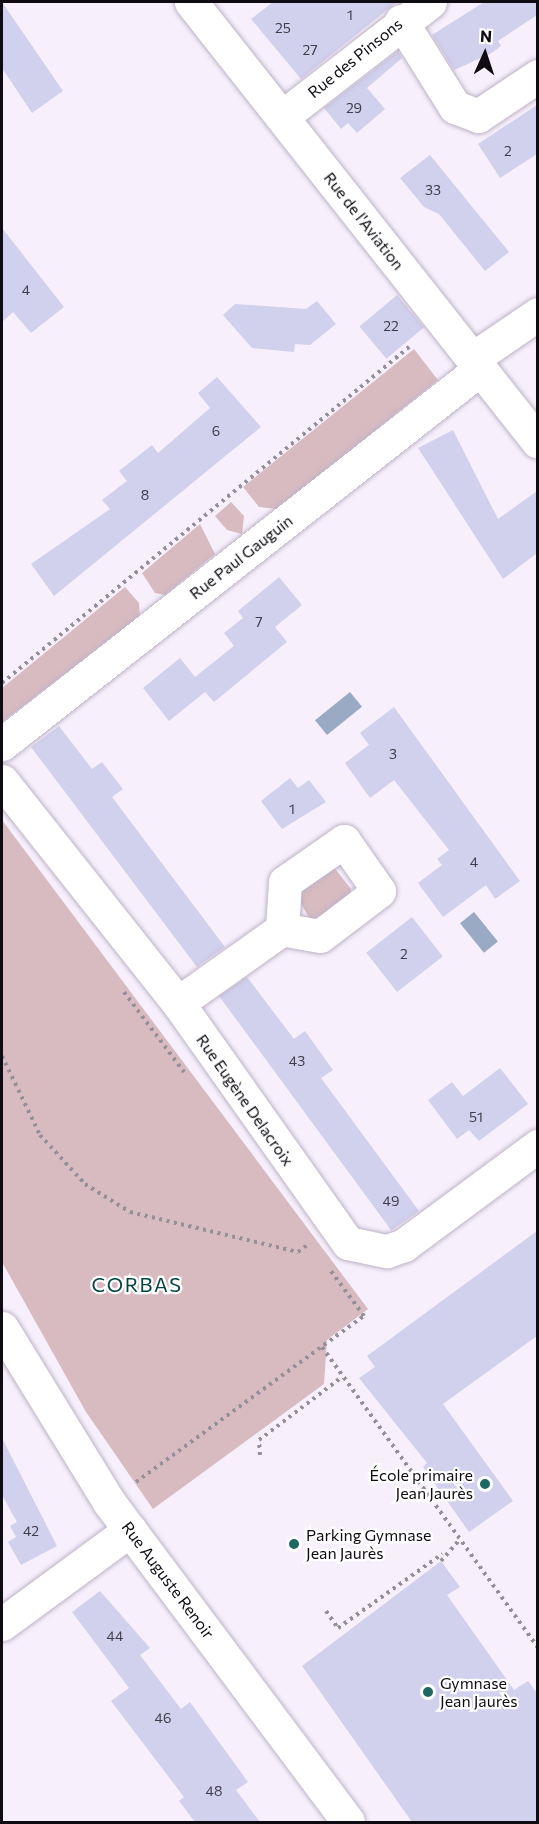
<!DOCTYPE html>
<html>
<head>
<meta charset="utf-8">
<style>
	body { margin:0 }
	#map { position:relative; width:539px; height:1824px; overflow:hidden; background:#f7f0fc; font-family:Commissioner,sans-serif }
	div>[style] { position:absolute }
	[style*='--x'] { left:calc(var(--x)*1px); top:calc(var(--y)*1px); width:calc(var(--w)*1px); rotate:calc(var(--a)*1deg) }
	.green>* { inset:0; background:#d7bbc1 }
	.water>* { inset:0; background:#9baac4; transform-origin:0 0 }
	.building>* { inset:0; background:#d1d0ed; transform-origin:0 0 }
	.path>* { height:4px; margin-top:-2px; transform-origin:0; background:repeating-linear-gradient(90deg,#948f99 0 3px,transparent 0 7.5px) }
	.roads { filter:drop-shadow(0 0 2px #beb2c6) drop-shadow(0 0 2px #beb2c6) }
	.minor>* { height:33px; margin:-16.5px; padding:0 16.5px; transform-origin:16.5px; border-radius:16.5px; background:#fff }
	.dots>* { width:16px; height:16px; translate:-50% -50%; box-sizing:border-box; border:3px solid #fff; border-radius:50% }
	span { translate:-50% -50%; white-space:nowrap; text-align:center; line-height:1.15; -webkit-text-stroke:4.5px #fff; paint-order:stroke }
	.number-label { font-size:14px; color:#403c49 }
	.number-label span { -webkit-text-stroke-width:0 }
	.street-label { font-size:16px; color:#0f0b12 }
	.poi-label { font-size:16px; color:#0f0b12 }
	.right { translate:-100% -50%; text-align:right }
	.left { translate:0 -50%; text-align:left }
	.quarter-label { font-size:20px; color:#05453f; letter-spacing:1.5px }
	.frame { position:absolute; inset:0; border:3px solid #0f0b12; pointer-events:none }
	.north { position:absolute; left:455px; top:24px; width:60px; height:60px; -webkit-text-stroke:4px #fff; paint-order:stroke; rotate:3deg; font-size:16px; font-weight:700; line-height:24px; text-align:center; color:#0f0b12 }
	.north::after { content:''; display:block; margin:auto; width:21px; height:27px; background:#0f0b12; clip-path:polygon(50% 0,100% 100%,50% 72%,0 100%) }
</style>
</head>
<body>
<div id="map">
	<div class="green">
		<i style="clip-path:polygon(414px 349px,438px 380px,277px 509px,259px 507px,243px 487px)"></i>
		<i style="clip-path:polygon(231px 502px,244px 516px,242px 534px,227px 530px,215px 516px)"></i>
		<i style="clip-path:polygon(200px 524px,215px 554px,165px 595px,155px 593px,142px 573px)"></i>
		<i style="clip-path:polygon(125px 587px,139px 603px,140px 616px,2px 722px,2px 688px)"></i>
		<i style="clip-path:polygon(2px 820px,368px 1309px,327px 1340px,324px 1384px,153px 1509px,86px 1412px,2px 1262px)"></i>
		<i style="clip-path:polygon(332px 865px,351px 889px,350px 901px,311px 921px,294px 892px)"></i>
	</div>
	<div class="water">
		<i style="left:350px;top:692px;width:19px;height:45px;rotate:51deg"></i>
		<i style="left:474px;top:912px;width:38px;height:18px;rotate:51deg"></i>
	</div>
	<div class="building">
		<i style="clip-path:polygon(2px 2px,63px 91px,32px 113px,2px 68px)"></i>
		<i style="clip-path:polygon(273px 2px,397px 2px,301px 79px,251px 19px)"></i>
		<i style="clip-path:polygon(484px 2px,537px 2px,537px 15px,498px 41px,501px 46px,490px 54px,454px 70px,432px 35px)"></i>
		<i style="clip-path:polygon(398px 51px,402px 58px,367px 88px,385px 109px,357px 133px,348px 123px,341px 129px,324px 108px)"></i>
		<i style="clip-path:polygon(537px 105px,537px 154px,500px 178px,478px 144px)"></i>
		<i style="clip-path:polygon(430px 155px,509px 252px,485px 271px,439px 214px,424px 207px,400px 178px)"></i>
		<i style="clip-path:polygon(2px 228px,64px 307px,31px 333px,13px 312px,2px 322px)"></i>
		<i style="left:397px;top:295px;width:42px;height:49px;rotate:50deg"></i>
		<i style="clip-path:polygon(317px 301px,336px 324px,310px 345px,295px 344px,294px 352px,252px 348px,223px 315px,235px 304px,306px 309px)"></i>
		<i style="clip-path:polygon(217px 377px,261px 427px,54px 596px,31px 564px,110px 509px,102px 500px,127px 481px,119px 471px,152px 445px,158px 453px,210px 408px,198px 393px)"></i>
		<i style="clip-path:polygon(453px 430px,498px 519px,537px 491px,537px 553px,503px 579px,418px 448px)"></i>
		<i style="clip-path:polygon(279px 577px,302px 605px,275px 627px,287px 642px,214px 702px,205px 692px,169px 721px,143px 688px,180px 658px,195px 677px,234px 646px,224px 633px,243px 618px,238px 611px)"></i>
		<i style="clip-path:polygon(394px 707px,520px 881px,495px 899px,486px 885px,443px 917px,418px 883px,442px 865px,437px 859px,449px 850px,394px 780px,370px 798px,345px 763px,369px 745px,360px 733px)"></i>
		<i style="clip-path:polygon(59px 726px,92px 769px,102px 762px,123px 789px,112px 797px,225px 947px,197px 967px,31px 747px)"></i>
		<i style="clip-path:polygon(290px 778px,298px 788px,309px 780px,326px 802px,282px 829px,261px 801px)"></i>
		<i style="left:412px;top:917px;width:50px;height:58px;rotate:52deg"></i>
		<i style="clip-path:polygon(247px 977px,294px 1039px,305px 1031px,333px 1070px,321px 1078px,419px 1211px,395px 1228px,391px 1230px,219px 996px)"></i>
		<i style="clip-path:polygon(500px 1068px,528px 1104px,479px 1141px,469px 1130px,457px 1139px,428px 1100px,452px 1082px,463px 1096px)"></i>
		<i style="clip-path:polygon(537px 1231px,537px 1336px,443px 1404px,513px 1501px,469px 1532px,423px 1467px,427px 1463px,359px 1378px,375px 1367px,367px 1356px)"></i>
		<i style="clip-path:polygon(2px 1438px,57px 1546px,21px 1565px,8px 1542px,16px 1537px,10px 1526px,17px 1522px,2px 1495px)"></i>
		<i style="clip-path:polygon(441px 1561px,460px 1587px,447px 1595px,514px 1690px,528px 1681px,537px 1693px,537px 1822px,412px 1822px,302px 1666px)"></i>
		<i style="clip-path:polygon(100px 1591px,150px 1648px,140px 1655px,181px 1709px,190px 1702px,248px 1782px,236px 1790px,260px 1822px,195px 1822px,179px 1801px,184px 1797px,111px 1701px,129px 1688px,72px 1612px)"></i>
	</div>
	<div class="path">
		<i style="--x:2;--y:683;--w:528;--a:-39.54"></i>
		<i style="--x:124;--y:992;--w:100;--a:53.1"></i>
		<i style="--x:2;--y:1056;--w:88;--a:64.3"></i>
		<i style="--x:40;--y:1135;--w:67;--a:47.4"></i>
		<i style="--x:85;--y:1184;--w:53;--a:31.9"></i>
		<i style="--x:130;--y:1212;--w:173;--a:13.4"></i>
		<i style="--x:298;--y:1252;--w:15;--a:-37"></i>
		<i style="--x:322;--y:1347;--w:370;--a:54.3"></i>
		<i style="--x:260;--y:1455;--w:15;--a:-94"></i>
		<i style="--x:259;--y:1440;--w:104;--a:-37.2"></i>
		<i style="--x:136;--y:1482;--w:282;--a:-36.1"></i>
		<i style="--x:364;--y:1316;--w:56;--a:-126.3"></i>
		<i style="--x:441;--y:1561;--w:28;--a:-49"></i>
		<i style="--x:326;--y:1611;--w:21;--a:55"></i>
		<i style="--x:338;--y:1628;--w:128;--a:-35.4"></i>
	</div>
	<div class="roads">
		<div class="minor">
			<i style="--x:191;--y:2;--w:560;--a:51.74"></i>
			<i style="--x:401;--y:21;--w:102;--a:57.9"></i>
			<i style="--x:455;--y:107;--w:25;--a:21"></i>
			<i style="--x:478;--y:116;--w:72;--a:-33.7"></i>
			<i style="--x:283;--y:116;--w:186;--a:-37.8"></i>
			<i style="--x:472;--y:359;--w:80;--a:-34.3"></i>
			<i style="--x:2;--y:744;--w:608;--a:-38.11"></i>
			<i style="--x:2;--y:781;--w:283;--a:51.6"></i>
			<i style="--x:178;--y:1003;--w:294;--a:54.7"></i>
			<i style="--x:348;--y:1243;--w:40;--a:12"></i>
			<i style="--x:387;--y:1251;--w:18;--a:-19"></i>
			<i style="--x:404;--y:1245;--w:167;--a:-36.5"></i>
			<i style="--x:344;--y:841;--w:61;--a:55"></i>
			<i style="--x:379;--y:891;--w:74;--a:142.7"></i>
			<i style="--x:320;--y:936;--w:39;--a:-170"></i>
			<i style="--x:282;--y:929;--w:47;--a:-86.3"></i>
			<i style="--x:285;--y:882;--w:72;--a:-34.8"></i>
			<i style="--x:178;--y:1003;--w:128;--a:-35.4"></i>
			<i style="--x:2;--y:1328;--w:204;--a:58.4"></i>
			<i style="--x:109;--y:1502;--w:399;--a:53.2"></i>
			<i style="--x:2;--y:1624;--w:159;--a:-36.3"></i>
		</div>
	</div>
	<div class="dots">
		<i style="left:485px;top:1484px;background:#1e6861"></i>
		<i style="left:294px;top:1544px;background:#1e6861"></i>
		<i style="left:428px;top:1692px;background:#1e6861"></i>
	</div>
	<div class="number-label">
		<span style="left:350px;top:15px">1</span>
		<span style="left:283px;top:28px">25</span>
		<span style="left:310px;top:50px">27</span>
		<span style="left:354px;top:108px">29</span>
		<span style="left:508px;top:151px">2</span>
		<span style="left:433px;top:190px">33</span>
		<span style="left:26px;top:290px">4</span>
		<span style="left:391px;top:326px">22</span>
		<span style="left:216px;top:431px">6</span>
		<span style="left:145px;top:495px">8</span>
		<span style="left:259px;top:622px">7</span>
		<span style="left:393px;top:754px">3</span>
		<span style="left:292px;top:809px">1</span>
		<span style="left:474px;top:862px">4</span>
		<span style="left:404px;top:954px">2</span>
		<span style="left:297px;top:1061px">43</span>
		<span style="left:476px;top:1117px">51</span>
		<span style="left:391px;top:1201px">49</span>
		<span style="left:31px;top:1531px">42</span>
		<span style="left:115px;top:1636px">44</span>
		<span style="left:163px;top:1718px">46</span>
		<span style="left:214px;top:1791px">48</span>
	</div>
	<div class="street-label">
		<span style="left:355px;top:58px;rotate:-39deg">Rue des Pinsons</span>
		<span style="left:364px;top:221px;rotate:52deg">Rue de l'Aviation</span>
		<span style="left:241px;top:557px;rotate:-38deg">Rue Paul Gauguin</span>
		<span style="left:245px;top:1100px;rotate:55deg">Rue Eugène Delacroix</span>
		<span style="left:168px;top:1580px;rotate:53deg">Rue Auguste Renoir</span>
	</div>
	<div class="poi-label">
		<span class="right" style="left:473px;top:1484px">École primaire<br>Jean Jaurès</span>
		<span class="left" style="left:306px;top:1544px">Parking Gymnase<br>Jean Jaurès</span>
		<span class="left" style="left:440px;top:1692px">Gymnase<br>Jean Jaurès</span>
	</div>
	<div class="quarter-label">
		<span style="left:137px;top:1284px">CORBAS</span>
	</div>
	<div class="frame"></div>
	<div class="north">N</div>
</div>
</body>
</html>
